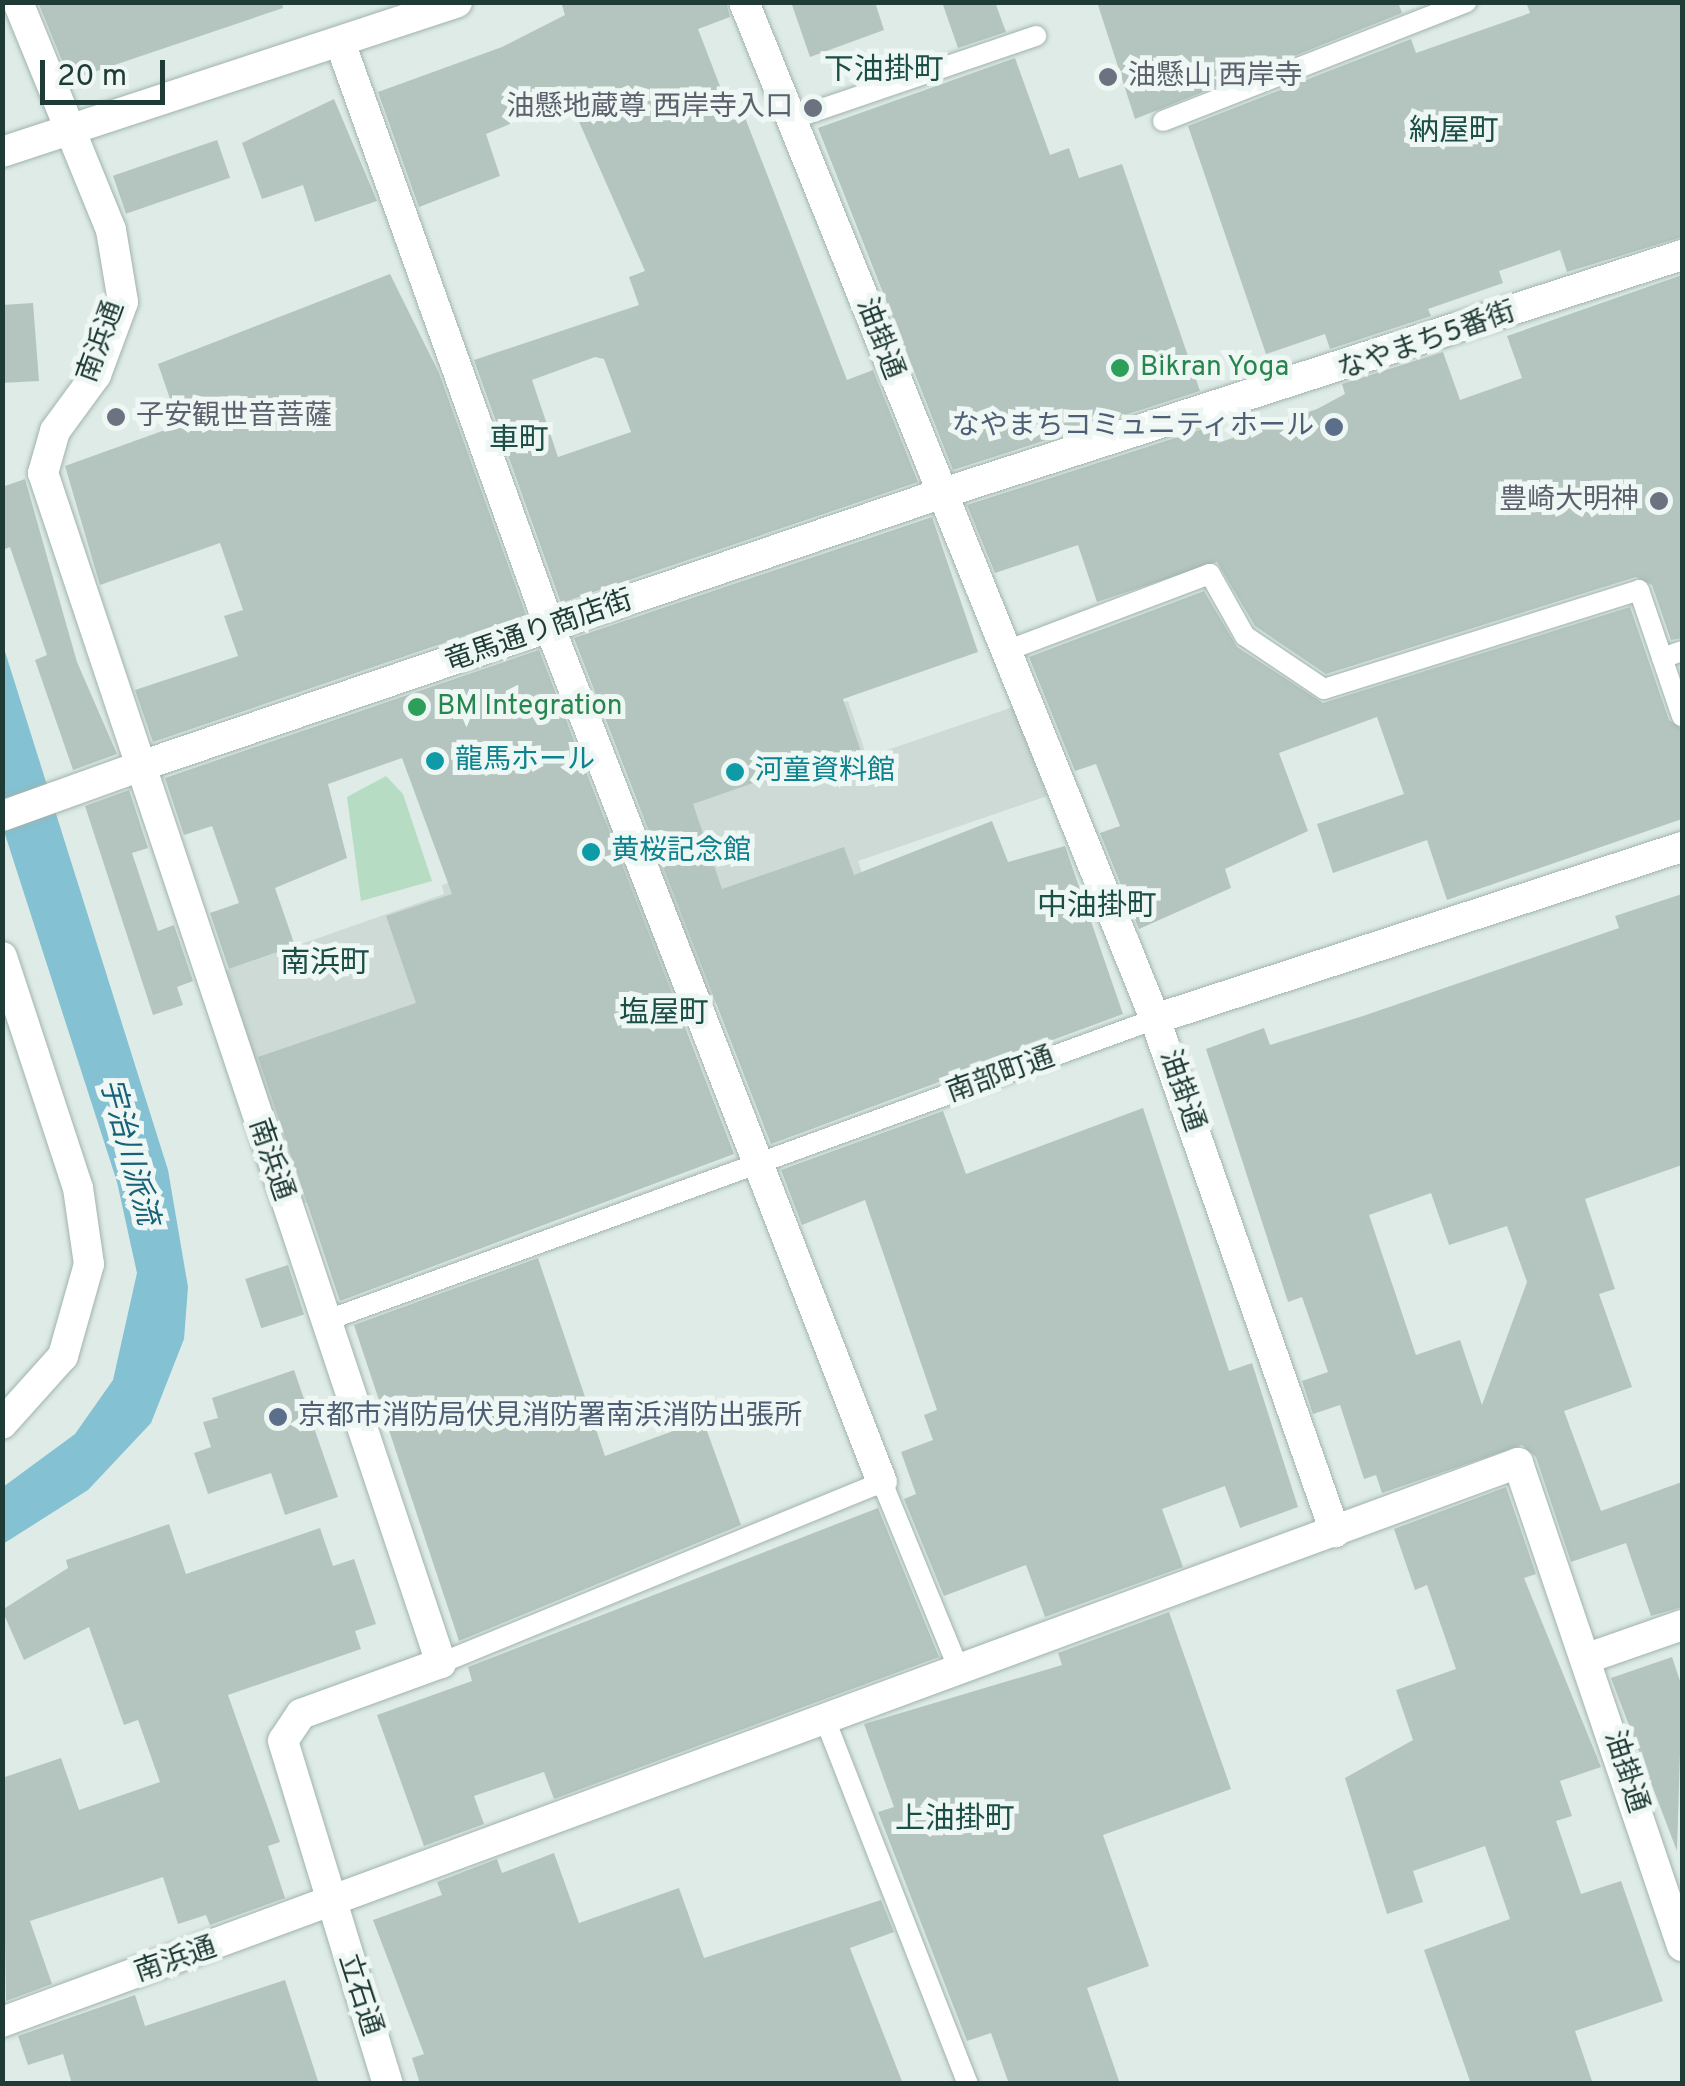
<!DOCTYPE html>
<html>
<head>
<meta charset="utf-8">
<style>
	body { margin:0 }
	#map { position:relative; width:1685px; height:2086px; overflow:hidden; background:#deebe6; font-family:Overpass,"Noto Sans JP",sans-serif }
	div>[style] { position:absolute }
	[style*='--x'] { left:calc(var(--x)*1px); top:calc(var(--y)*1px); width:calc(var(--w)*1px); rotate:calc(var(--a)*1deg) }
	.built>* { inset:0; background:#cddad5 }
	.green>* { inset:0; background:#b6ddc3 }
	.water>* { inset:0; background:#83c1d3 }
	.building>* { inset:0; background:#b4c5bf; transform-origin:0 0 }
	.roads { filter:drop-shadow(0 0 2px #a1b3ad) drop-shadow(0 0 2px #a1b3ad) }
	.service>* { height:20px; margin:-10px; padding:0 10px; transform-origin:10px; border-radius:10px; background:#fff }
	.pedestrian>* { height:30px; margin:-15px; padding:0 15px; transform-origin:15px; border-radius:15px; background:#fff }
	.minor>* { height:30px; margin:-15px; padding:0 15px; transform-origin:15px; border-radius:15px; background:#fff }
	.secondary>* { height:30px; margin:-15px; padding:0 15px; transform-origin:15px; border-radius:15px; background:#fff }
	.dots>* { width:28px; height:28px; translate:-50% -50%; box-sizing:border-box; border:5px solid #eff7f4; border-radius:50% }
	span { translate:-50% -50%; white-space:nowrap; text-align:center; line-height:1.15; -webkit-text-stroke:10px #eff7f4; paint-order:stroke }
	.worship-label { font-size:28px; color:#5b616d }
	.left { translate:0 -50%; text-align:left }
	.right { translate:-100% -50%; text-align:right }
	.street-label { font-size:28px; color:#1f3b35 }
	.leisure-label { font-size:28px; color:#27864d }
	.service-label { font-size:28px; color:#4e5e75 }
	.culture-label { font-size:28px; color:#0d838f }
	.neighbourhood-label { font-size:30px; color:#1b4e45 }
	.water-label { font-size:30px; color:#176179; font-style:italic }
	.frame { position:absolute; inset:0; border:5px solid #1f3b35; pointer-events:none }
	.scale { position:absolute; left:40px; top:60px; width:125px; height:45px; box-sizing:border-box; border:5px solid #1f3b35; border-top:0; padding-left:12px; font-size:30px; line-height:35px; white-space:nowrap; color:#1f3b35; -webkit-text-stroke:8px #eff7f4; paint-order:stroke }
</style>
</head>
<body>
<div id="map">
	<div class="built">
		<i style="clip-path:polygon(848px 701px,867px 757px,1016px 706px,1047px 796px,858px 861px,886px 944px,708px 1005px,629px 777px)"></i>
		<i style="clip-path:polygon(613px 816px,686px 1025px,507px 1087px,521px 1128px,302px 1204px,221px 972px,444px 894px,442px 885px,488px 869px,485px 860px)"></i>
	</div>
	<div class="green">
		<i style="clip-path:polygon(386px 776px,403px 794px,432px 881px,361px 901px,347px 797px)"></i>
	</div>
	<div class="water">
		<i style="clip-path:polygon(2px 642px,168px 1170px,188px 1287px,184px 1339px,151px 1423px,88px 1490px,3px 1544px,3px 1487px,75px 1434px,113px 1380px,137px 1273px,117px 1182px,3px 828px)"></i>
	</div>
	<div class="building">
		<i style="clip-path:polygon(38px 2px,282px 2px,283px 8px,70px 80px)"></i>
		<i style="clip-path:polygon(evenodd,561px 2px,726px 2px,730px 17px,698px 29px,733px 120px,744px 115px,847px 380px,873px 370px,918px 482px,561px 603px,474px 360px,639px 305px,629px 277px,645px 271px,569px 99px,486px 134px,500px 176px,419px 207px,378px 92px,502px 47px,565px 15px,561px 2px,595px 357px,604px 359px,631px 432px,558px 457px,532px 380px,595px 357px)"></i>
		<i style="clip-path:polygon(791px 2px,875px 2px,884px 30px,810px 57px)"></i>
		<i style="clip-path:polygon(942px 2px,995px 2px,1006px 32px,958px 48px)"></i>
		<i style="clip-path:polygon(1097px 2px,1398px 2px,1402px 13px,1135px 119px)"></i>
		<i style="clip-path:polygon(1526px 2px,1682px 2px,1682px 237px,1567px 272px,1560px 250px,1499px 271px,1503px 283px,1428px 309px,1431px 316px,1330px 349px,1325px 334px,1266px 354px,1188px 126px,1411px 39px,1416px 53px,1530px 13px)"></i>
		<i style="clip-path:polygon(1015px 58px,1050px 155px,1069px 148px,1079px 178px,1122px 164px,1200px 391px,953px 470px,818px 128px)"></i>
		<i style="clip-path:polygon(334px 99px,377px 201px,315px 222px,303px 185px,262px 199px,242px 143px)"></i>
		<i style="left:217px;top:140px;width:40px;height:110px;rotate:71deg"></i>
		<i style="clip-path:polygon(390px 274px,439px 373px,526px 615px,153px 742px,135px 690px,238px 656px,224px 616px,243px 610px,220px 543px,100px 585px,65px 466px,179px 425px,158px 364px)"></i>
		<i style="clip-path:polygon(1682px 275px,1682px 638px,1671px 640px,1652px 585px,1636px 577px,1326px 674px,1255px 626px,1217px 562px,1097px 602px,1078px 545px,995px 573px,967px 505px,1212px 426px,1218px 443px,1317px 409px,1345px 394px,1342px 384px,1443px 352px,1460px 400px,1522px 378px,1507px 336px)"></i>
		<i style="clip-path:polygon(33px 303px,39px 381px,2px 383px,2px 305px)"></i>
		<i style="clip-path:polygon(25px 479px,77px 662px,117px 754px,73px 770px,35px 660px,47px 655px,10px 547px,2px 550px,2px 487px)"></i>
		<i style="clip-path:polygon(932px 517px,978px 652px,843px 699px,864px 760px,816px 777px,811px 763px,693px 804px,722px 889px,844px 847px,854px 875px,992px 821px,1008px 862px,1065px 846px,1123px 1014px,771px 1144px,574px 638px)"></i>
		<i style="clip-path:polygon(1204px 591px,1237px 647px,1323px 703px,1630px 607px,1669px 720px,1682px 729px,1682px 819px,1447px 900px,1427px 840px,1333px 873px,1317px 824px,1404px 794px,1377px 717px,1279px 753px,1308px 831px,1225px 869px,1231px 888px,1139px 929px,1100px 833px,1120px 826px,1096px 764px,1075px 771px,1029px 657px)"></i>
		<i style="clip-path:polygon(539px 650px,734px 1154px,340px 1301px,258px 1057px,416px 1003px,386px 916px,452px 894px,402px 758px,328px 784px,347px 858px,275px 888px,295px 946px,229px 969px,210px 913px,239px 903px,212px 826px,184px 835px,165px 778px)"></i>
		<i style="clip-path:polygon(129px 790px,148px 848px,132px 853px,158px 931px,174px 925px,193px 981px,177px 987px,183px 1005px,153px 1015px,85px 806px)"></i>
		<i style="clip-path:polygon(evenodd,1682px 894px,1682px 1165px,1585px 1199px,1615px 1289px,1599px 1294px,1632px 1387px,1564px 1411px,1601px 1511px,1682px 1482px,1682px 1607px,1651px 1616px,1626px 1543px,1571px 1562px,1536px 1457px,1522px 1445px,1382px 1493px,1376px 1475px,1364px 1479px,1340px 1405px,1313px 1414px,1302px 1381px,1328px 1372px,1302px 1297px,1288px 1302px,1206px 1049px,1264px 1028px,1270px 1045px,1363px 1016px,1619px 928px,1615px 916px,1682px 894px,1431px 1193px,1449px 1245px,1507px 1226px,1527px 1282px,1482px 1405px,1460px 1340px,1416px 1355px,1369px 1215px,1431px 1193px)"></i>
		<i style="clip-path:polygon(1143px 1108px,1229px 1371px,1252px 1363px,1298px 1507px,1240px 1528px,1225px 1486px,1162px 1509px,1183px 1567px,1045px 1617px,1026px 1565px,944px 1596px,904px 1499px,916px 1494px,901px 1452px,933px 1440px,924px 1415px,937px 1410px,865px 1200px,802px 1225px,781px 1170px,943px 1111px,966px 1174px)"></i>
		<i style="clip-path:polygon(538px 1258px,605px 1456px,703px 1420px,741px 1525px,459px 1641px,354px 1325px)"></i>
		<i style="left:288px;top:1265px;width:52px;height:45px;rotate:72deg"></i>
		<i style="clip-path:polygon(294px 1370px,338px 1497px,285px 1515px,271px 1473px,208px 1494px,194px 1453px,211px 1447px,203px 1422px,218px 1418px,212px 1398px)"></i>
		<i style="clip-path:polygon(1506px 1487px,1536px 1574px,1524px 1578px,1601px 1767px,1560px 1781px,1572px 1816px,1556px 1821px,1581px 1894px,1621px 1881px,1663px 2001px,1575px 2031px,1593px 2084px,1471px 2084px,1424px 1950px,1510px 1919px,1485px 1846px,1413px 1871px,1423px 1902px,1387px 1914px,1345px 1778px,1413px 1740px,1396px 1690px,1456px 1669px,1427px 1585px,1415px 1590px,1394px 1529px)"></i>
		<i style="clip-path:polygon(878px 1508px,939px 1657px,554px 1799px,544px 1772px,474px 1796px,484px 1824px,424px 1846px,377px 1715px,472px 1681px,468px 1667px)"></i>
		<i style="clip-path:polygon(169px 1524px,186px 1574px,320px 1528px,333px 1566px,354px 1559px,376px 1624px,355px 1631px,361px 1649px,228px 1695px,280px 1842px,268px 1846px,285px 1898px,210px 1925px,206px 1915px,178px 1924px,163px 1877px,30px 1921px,52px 1984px,6px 2001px,2px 1778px,61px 1758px,79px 1810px,160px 1782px,138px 1720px,124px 1725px,89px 1627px,24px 1660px,2px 1610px,68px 1568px,66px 1560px)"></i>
		<i style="clip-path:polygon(1169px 1612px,1231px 1789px,1103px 1835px,1149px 1966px,1087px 1988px,1120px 2084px,1009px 2084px,991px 2033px,967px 2041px,878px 1812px,894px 1807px,864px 1724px,1062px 1665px,1058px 1653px)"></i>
		<i style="clip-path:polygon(1672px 1657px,1682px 1687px,1677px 1851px,1611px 1678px)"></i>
		<i style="clip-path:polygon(554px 1853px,579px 1923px,679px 1888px,704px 1958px,881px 1900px,894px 1932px,850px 1948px,903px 2084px,420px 2084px,412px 2058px,424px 2054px,373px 1920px,442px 1895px,437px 1882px,497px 1859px,502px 1873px)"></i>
		<i style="clip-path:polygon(285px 1980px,319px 2084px,72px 2084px,63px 2054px,28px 2065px,18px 2036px,135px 1995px,145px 2026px)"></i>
	</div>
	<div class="roads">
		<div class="service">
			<i style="--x:792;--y:119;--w:258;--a:-18.8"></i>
			<i style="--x:1163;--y:121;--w:326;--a:-21.4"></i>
			<i style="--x:1006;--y:651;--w:218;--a:-20.7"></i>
			<i style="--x:1210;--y:574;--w:71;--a:60.6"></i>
			<i style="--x:1245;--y:636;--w:95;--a:33.9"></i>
			<i style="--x:1324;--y:689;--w:330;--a:-17.4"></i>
			<i style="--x:1639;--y:590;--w:133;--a:71.2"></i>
			<i style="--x:1662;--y:658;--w:21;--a:-19"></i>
			<i style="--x:325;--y:1321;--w:883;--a:-19.99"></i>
			<i style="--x:441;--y:1663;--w:477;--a:-22.3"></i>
			<i style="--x:882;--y:1482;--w:205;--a:67.7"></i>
			<i style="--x:826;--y:1722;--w:389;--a:68.6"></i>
		</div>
		<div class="pedestrian">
			<i style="--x:138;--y:767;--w:847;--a:-18.8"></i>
		</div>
		<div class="minor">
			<i style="--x:18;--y:2;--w:246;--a:67.8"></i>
			<i style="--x:111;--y:230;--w:73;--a:80.5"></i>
			<i style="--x:123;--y:302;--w:78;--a:110.3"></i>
			<i style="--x:96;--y:375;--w:69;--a:126.2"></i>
			<i style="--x:55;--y:431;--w:44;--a:105.9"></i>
			<i style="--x:43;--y:473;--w:1255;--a:71.51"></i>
			<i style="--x:441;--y:1663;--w:149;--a:160"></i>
			<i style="--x:301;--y:1714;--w:32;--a:124"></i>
			<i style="--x:283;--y:1741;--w:359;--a:73"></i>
			<i style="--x:744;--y:2;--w:1097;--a:67.99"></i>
			<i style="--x:1155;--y:1019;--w:544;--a:70.67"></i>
			<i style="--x:341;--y:45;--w:619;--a:70.28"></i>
			<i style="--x:550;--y:628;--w:916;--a:68.76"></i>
			<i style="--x:940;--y:494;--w:780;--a:-17.85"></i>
			<i style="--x:2;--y:816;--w:145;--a:-19.8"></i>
			<i style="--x:2;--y:957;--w:243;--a:71.8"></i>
			<i style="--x:78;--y:1188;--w:77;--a:81.8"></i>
			<i style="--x:89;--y:1264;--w:96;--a:105.8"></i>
			<i style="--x:63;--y:1356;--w:91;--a:131.9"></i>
			<i style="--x:1155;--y:1019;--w:554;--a:-18.08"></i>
			<i style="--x:1588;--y:1658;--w:100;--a:-19.3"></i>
			<i style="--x:2;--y:2022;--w:1616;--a:-20.24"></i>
			<i style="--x:1518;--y:1463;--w:510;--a:71.25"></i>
		</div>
		<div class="secondary">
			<i style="--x:2;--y:152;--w:479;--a:-18.2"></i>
		</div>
	</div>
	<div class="dots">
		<i style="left:1108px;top:77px;background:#6b7280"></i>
		<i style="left:813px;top:108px;background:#6b7280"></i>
		<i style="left:1120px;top:368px;background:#2e9e5b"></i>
		<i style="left:116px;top:417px;background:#6b7280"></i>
		<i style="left:1334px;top:427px;background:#5c6f8a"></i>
		<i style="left:1659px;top:501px;background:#6b7280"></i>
		<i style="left:417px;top:707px;background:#2e9e5b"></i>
		<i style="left:435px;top:761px;background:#0f9aa8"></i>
		<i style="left:735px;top:772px;background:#0f9aa8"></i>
		<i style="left:591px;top:852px;background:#0f9aa8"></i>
		<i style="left:278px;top:1417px;background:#5c6f8a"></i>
	</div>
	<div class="worship-label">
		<span class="left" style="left:1128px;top:77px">油懸山 西岸寺</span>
		<span class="right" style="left:793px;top:108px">油懸地蔵尊 西岸寺入口</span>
		<span class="left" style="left:136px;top:417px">子安観世音菩薩</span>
		<span class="right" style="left:1639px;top:501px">豊崎大明神</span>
	</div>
	<div class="street-label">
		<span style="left:879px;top:339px;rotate:69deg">油掛通</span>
		<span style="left:102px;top:342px;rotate:-70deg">南浜通</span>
		<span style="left:1427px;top:342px;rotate:-19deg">なやまち5番街</span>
		<span style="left:539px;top:632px;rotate:-19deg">竜馬通り商店街</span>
		<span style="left:1001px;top:1076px;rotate:-20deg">南部町通</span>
		<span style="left:1181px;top:1091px;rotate:71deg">油掛通</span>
		<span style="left:270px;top:1160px;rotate:71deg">南浜通</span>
		<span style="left:1625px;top:1772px;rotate:72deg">油掛通</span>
		<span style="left:176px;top:1961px;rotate:-19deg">南浜通</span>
		<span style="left:359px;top:1995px;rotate:72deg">立石通</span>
	</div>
	<div class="leisure-label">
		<span class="left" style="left:1140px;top:368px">Bikran Yoga</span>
		<span class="left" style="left:437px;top:707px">BM Integration</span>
	</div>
	<div class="service-label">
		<span class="right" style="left:1314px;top:427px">なやまちコミュニティホール</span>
		<span class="left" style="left:298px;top:1417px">京都市消防局伏見消防署南浜消防出張所</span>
	</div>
	<div class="culture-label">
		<span class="left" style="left:455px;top:761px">龍馬ホール</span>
		<span class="left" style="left:755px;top:772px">河童資料館</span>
		<span class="left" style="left:611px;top:852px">黄桜記念館</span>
	</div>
	<div class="neighbourhood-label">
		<span style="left:884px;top:72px">下油掛町</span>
		<span style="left:1454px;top:133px">納屋町</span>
		<span style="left:519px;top:442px">車町</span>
		<span style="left:1097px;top:908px">中油掛町</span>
		<span style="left:325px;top:965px">南浜町</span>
		<span style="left:664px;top:1015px">塩屋町</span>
		<span style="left:955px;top:1821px">上油掛町</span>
	</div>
	<div class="water-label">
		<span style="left:127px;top:1152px;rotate:75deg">宇治川派流</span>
	</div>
	<div class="frame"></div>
	<div class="scale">20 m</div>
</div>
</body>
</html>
